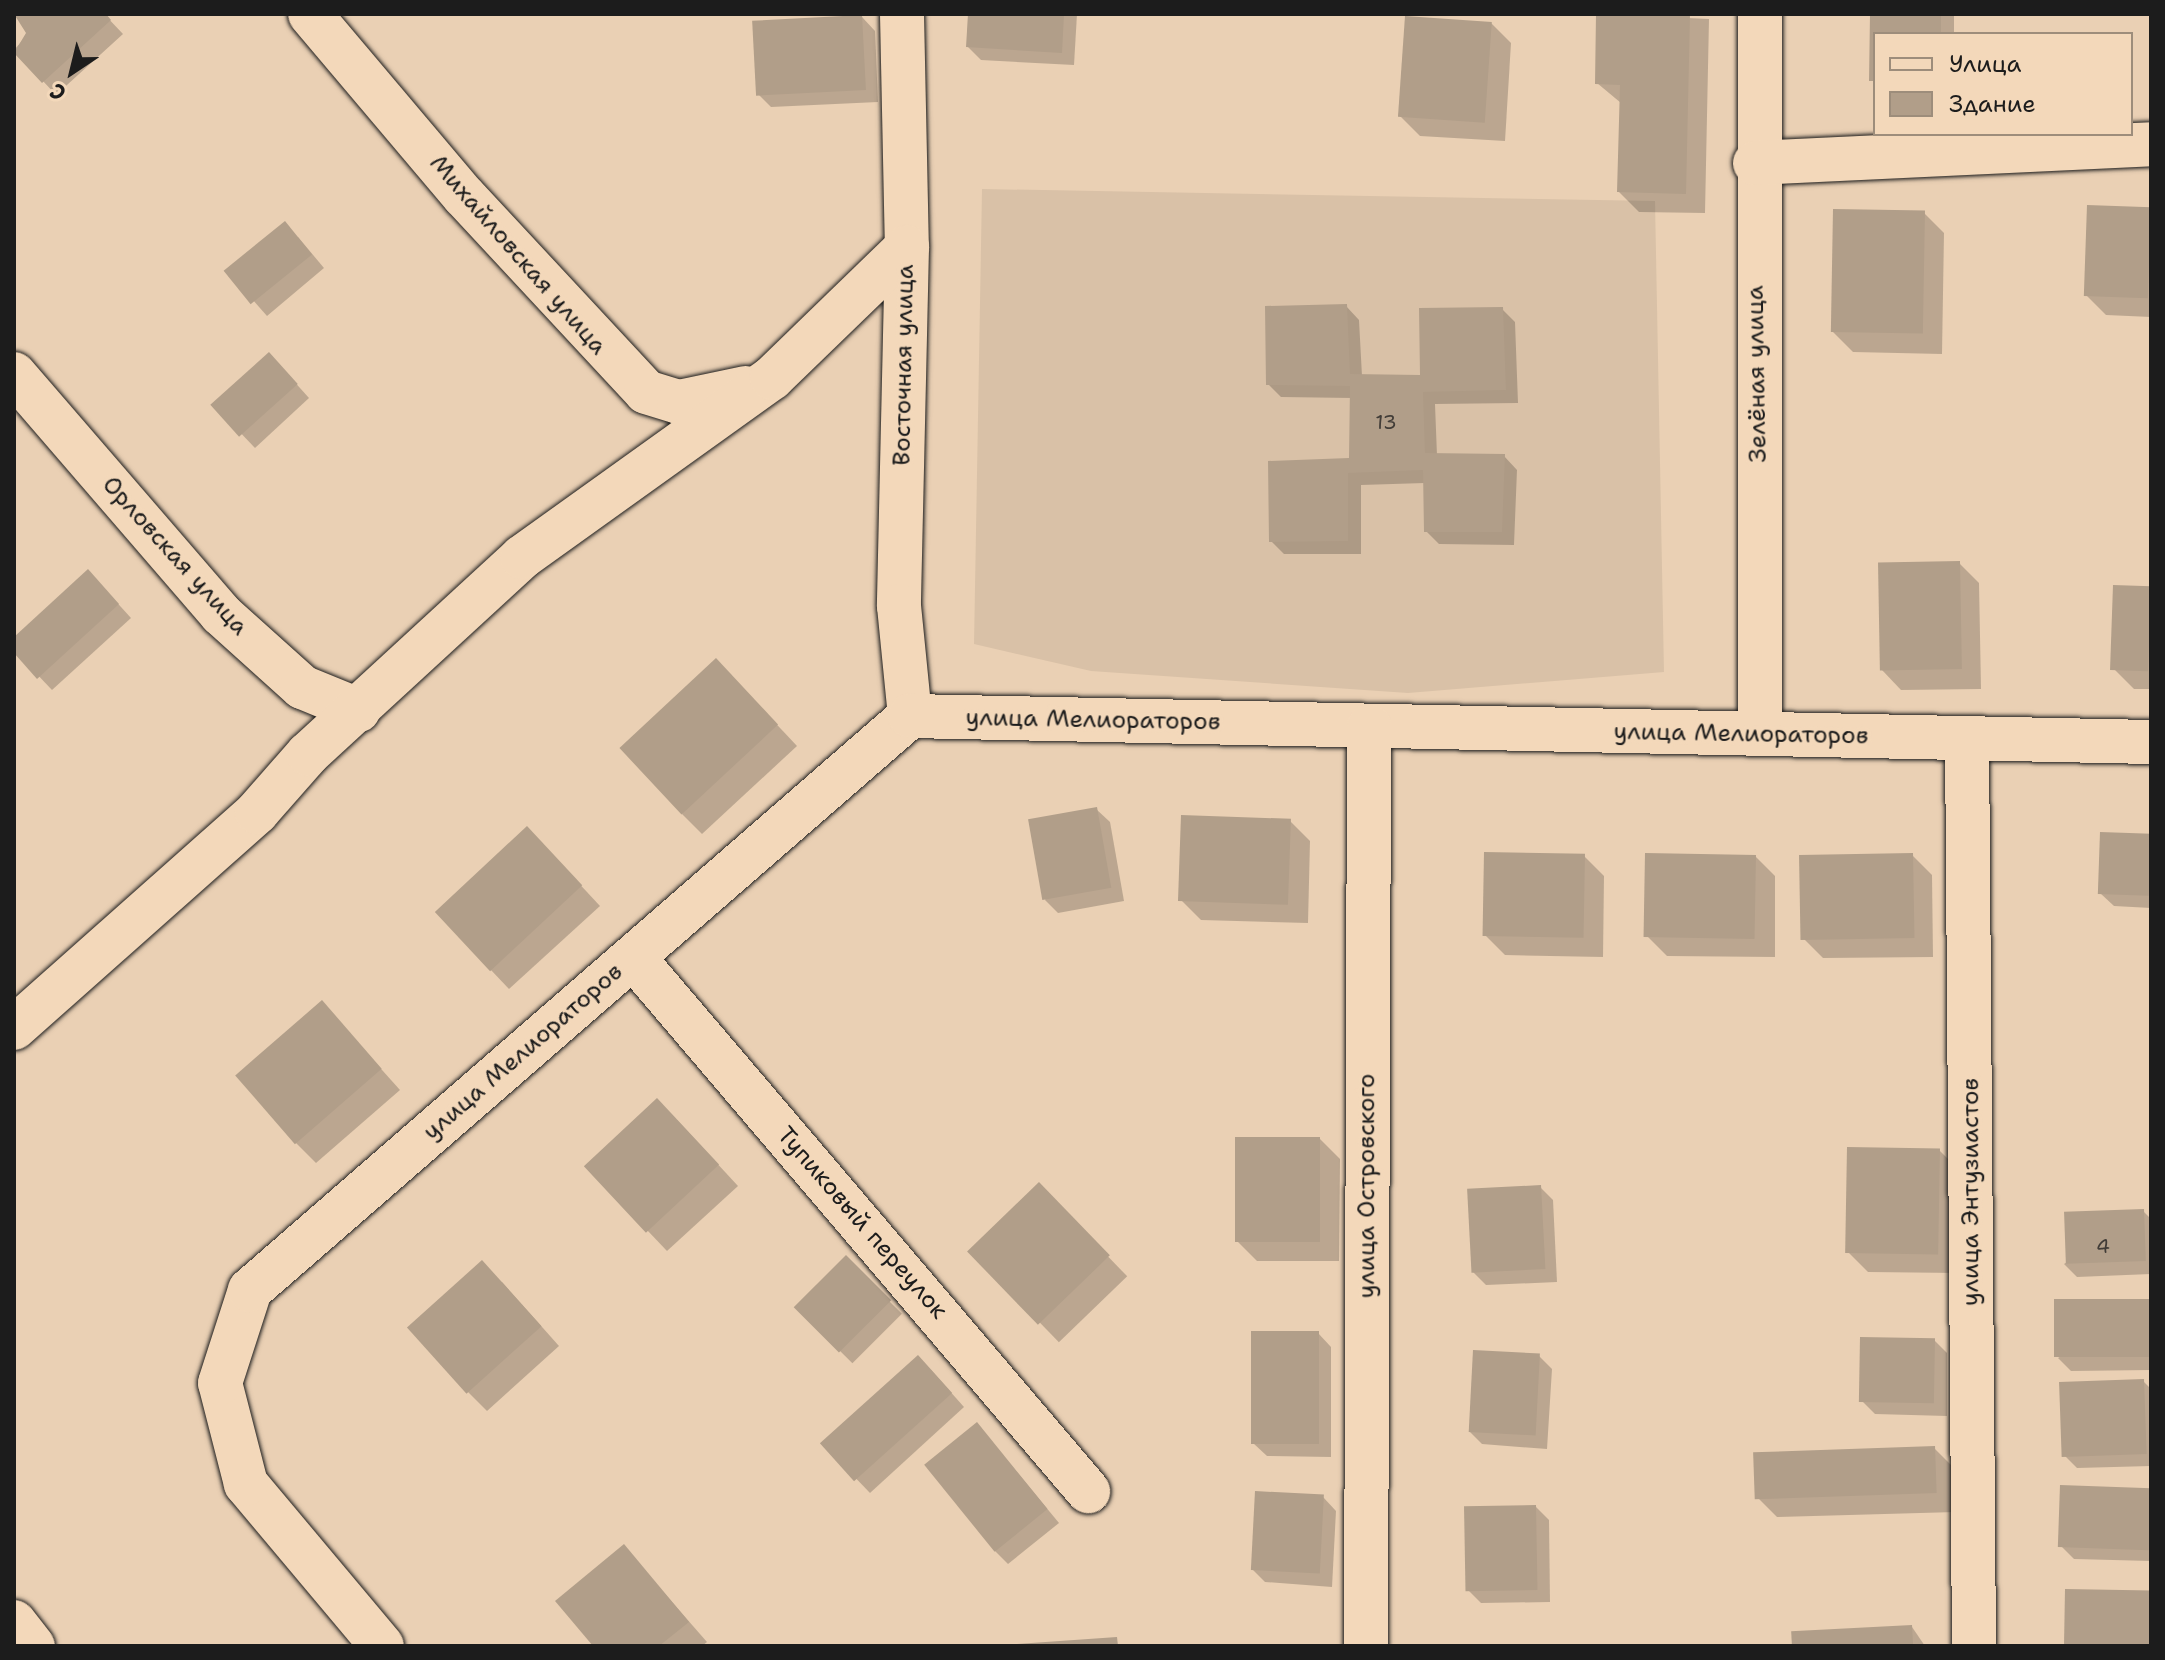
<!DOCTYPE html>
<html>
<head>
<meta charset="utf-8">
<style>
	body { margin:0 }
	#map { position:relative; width:2165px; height:1660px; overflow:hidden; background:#ead0b4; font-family:"Shantell Sans",sans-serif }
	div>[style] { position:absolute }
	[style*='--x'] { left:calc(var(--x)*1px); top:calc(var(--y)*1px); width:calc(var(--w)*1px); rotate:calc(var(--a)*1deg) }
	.built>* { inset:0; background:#d9c1a7 }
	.shadow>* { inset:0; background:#0003; transform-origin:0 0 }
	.building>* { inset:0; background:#b19e89; transform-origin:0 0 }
	.roads { filter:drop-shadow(0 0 2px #1c1c1c) drop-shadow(0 0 2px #1c1c1c) }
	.minor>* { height:44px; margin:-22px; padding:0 22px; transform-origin:22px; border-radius:22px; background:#f3d8ba }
	.major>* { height:44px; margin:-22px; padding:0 22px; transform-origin:22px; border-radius:22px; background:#f3d8ba }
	span { translate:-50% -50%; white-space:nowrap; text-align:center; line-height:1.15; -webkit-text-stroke:8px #f3d8ba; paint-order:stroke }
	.number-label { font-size:20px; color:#413c37 }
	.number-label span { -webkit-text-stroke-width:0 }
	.street-label { font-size:24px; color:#1c1c1c }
	.frame { position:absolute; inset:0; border:16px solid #1c1c1c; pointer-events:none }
	.legend { position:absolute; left:1873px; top:32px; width:260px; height:104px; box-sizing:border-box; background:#f3d8ba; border:2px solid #9d8d7b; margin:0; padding:10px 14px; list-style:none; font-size:24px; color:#1c1c1c }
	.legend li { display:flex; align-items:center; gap:16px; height:40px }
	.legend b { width:40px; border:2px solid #9d8d7b }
	.north { position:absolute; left:32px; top:32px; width:80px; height:80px; -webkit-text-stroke:6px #f3d8ba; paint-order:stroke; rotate:215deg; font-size:22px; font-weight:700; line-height:32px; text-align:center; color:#1c1c1c }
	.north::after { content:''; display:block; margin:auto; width:28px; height:36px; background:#1c1c1c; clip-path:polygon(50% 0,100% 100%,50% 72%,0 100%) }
</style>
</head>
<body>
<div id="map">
	<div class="built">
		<i style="clip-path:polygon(982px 189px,1655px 201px,1664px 672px,1408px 693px,1091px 671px,974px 644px)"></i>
	</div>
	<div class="shadow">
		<i style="clip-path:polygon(14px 14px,104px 14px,123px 34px,56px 95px,14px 50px,29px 33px)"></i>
		<i style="clip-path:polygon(970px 14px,1077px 14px,1074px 65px,981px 60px,968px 47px)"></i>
		<i style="clip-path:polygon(1598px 14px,1709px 19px,1705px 213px,1639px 212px,1619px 192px,1621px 103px,1597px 83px)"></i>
		<i style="clip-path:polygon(1872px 14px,1954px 14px,1954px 34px,1875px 34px,1875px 85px)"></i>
		<i style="clip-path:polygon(862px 17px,875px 31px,878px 102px,771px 107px,758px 94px)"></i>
		<i style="clip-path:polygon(1491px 23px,1511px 43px,1505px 141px,1420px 136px,1400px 116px)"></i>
		<i style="clip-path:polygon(2151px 209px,2151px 317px,2106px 315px,2086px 295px)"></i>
		<i style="clip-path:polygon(1924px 213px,1944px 233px,1942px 354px,1853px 352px,1833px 332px)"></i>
		<i style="clip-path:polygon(298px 237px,324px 268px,267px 316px,228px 272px)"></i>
		<i style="clip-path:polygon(1346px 306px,1359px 320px,1362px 376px,1422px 377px,1502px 309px,1515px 322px,1518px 403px,1435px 404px,1437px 455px,1504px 456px,1517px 470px,1514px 545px,1439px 544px,1426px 531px,1425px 483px,1361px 485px,1361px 554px,1284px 554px,1271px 541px,1351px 460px,1352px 398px,1281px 397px,1268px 384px)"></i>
		<i style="clip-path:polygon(282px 368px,309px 398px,255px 448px,214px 405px)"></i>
		<i style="clip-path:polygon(1959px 563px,1979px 583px,1981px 689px,1901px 690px,1882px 670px)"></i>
		<i style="clip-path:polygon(101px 585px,131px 618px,52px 690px,14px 650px,14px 640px)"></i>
		<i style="clip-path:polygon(2151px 588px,2151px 689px,2134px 689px,2114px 669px)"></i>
		<i style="clip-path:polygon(736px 681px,797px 746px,702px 834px,682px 814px)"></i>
		<i style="clip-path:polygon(1096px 809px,1110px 822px,1124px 901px,1058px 913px,1045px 900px)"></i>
		<i style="clip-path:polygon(1290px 821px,1310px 841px,1308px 923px,1201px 920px,1181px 900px)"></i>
		<i style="clip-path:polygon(2151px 836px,2151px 908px,2114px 906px,2100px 893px)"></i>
		<i style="clip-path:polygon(547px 849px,600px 906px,509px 989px,490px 969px)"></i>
		<i style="clip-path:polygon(1912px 855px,1932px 875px,1933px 957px,1823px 958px,1803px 938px)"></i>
		<i style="clip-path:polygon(1584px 856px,1604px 876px,1603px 957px,1505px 955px,1485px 935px)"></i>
		<i style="clip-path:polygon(1755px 856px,1775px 876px,1775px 957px,1667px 956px,1647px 936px)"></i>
		<i style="clip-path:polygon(322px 1003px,400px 1090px,316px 1163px,296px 1143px)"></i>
		<i style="clip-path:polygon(677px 1120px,738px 1186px,667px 1251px,586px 1166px)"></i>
		<i style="clip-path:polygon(1320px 1139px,1340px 1159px,1339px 1261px,1257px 1261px,1237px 1241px)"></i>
		<i style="clip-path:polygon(1939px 1150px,1959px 1170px,1958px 1273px,1868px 1272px,1848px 1252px)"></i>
		<i style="left:1039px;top:1185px;width:127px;height:95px;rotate:46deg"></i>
		<i style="clip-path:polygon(1540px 1187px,1553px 1200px,1557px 1282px,1486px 1285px,1473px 1272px)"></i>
		<i style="clip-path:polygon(2143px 1211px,2151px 1219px,2151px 1274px,2077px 1277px,2064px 1264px)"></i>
		<i style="left:846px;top:1258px;width:79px;height:70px;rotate:45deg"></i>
		<i style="clip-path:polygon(502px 1282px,559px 1346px,487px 1411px,467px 1391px)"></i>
		<i style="clip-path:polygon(2151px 1301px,2151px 1370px,2071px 1371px,2058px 1358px)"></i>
		<i style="clip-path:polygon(1318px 1333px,1331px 1347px,1331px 1457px,1267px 1456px,1253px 1443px)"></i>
		<i style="clip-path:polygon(1934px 1340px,1947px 1353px,1947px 1416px,1875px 1414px,1862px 1401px)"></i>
		<i style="clip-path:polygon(1539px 1356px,1552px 1369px,1547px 1449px,1482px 1444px,1469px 1431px)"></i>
		<i style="clip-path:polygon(931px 1370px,964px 1407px,870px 1493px,823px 1444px)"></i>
		<i style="clip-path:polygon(2143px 1381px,2151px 1389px,2151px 1466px,2077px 1468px,2064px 1455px)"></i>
		<i style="clip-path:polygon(977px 1424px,1059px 1523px,1008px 1564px,994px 1550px)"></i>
		<i style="clip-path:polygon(1934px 1448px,1954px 1468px,1956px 1512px,1777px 1517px,1757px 1497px)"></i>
		<i style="clip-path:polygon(2151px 1490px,2151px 1561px,2074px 1559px,2061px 1546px)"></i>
		<i style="clip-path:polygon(1323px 1497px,1336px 1511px,1332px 1587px,1265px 1582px,1252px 1569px)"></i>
		<i style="clip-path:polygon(1536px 1507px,1549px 1520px,1550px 1602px,1481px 1603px,1468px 1590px)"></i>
		<i style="clip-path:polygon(624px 1547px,707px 1642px,702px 1646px,596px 1646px)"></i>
		<i style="clip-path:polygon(2151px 1593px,2151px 1646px,2066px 1643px)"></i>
		<i style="clip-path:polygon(1912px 1627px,1925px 1646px,1794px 1646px)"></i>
	</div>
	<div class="building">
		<i style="clip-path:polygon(14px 14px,106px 14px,111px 20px,42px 83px,14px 53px,26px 33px)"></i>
		<i style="clip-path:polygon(968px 14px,1064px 14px,1062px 53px,966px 47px)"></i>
		<i style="clip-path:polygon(1596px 14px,1690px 14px,1686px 194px,1617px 192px,1620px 85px,1595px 84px)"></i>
		<i style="clip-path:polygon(1870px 14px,1941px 14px,1941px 34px,1875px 34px,1875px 81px,1869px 81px)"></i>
		<i style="left:862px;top:15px;width:75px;height:110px;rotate:87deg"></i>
		<i style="left:1405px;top:16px;width:87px;height:101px;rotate:4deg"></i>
		<i style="left:2087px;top:205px;width:64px;height:91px;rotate:2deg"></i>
		<i style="left:1833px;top:209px;width:92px;height:123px;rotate:1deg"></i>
		<i style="left:285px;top:221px;width:43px;height:79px;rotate:51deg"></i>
		<i style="clip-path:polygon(1347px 304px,1350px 374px,1420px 375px,1419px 308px,1503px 307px,1506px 390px,1423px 392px,1425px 453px,1505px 454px,1502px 532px,1424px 532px,1423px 470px,1348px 473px,1348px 541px,1269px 542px,1268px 461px,1349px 458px,1350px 386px,1266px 385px,1265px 306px)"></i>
		<i style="left:269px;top:352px;width:43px;height:79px;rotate:48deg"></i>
		<i style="left:1960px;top:561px;width:108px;height:82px;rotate:89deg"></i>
		<i style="clip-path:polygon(88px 569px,119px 604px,37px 679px,14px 653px,14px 637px)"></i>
		<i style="left:2113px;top:585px;width:38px;height:85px;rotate:2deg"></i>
		<i style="left:716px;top:658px;width:91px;height:132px;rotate:47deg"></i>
		<i style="left:1097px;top:807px;width:82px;height:70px;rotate:80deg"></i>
		<i style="left:1181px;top:815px;width:110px;height:86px;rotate:2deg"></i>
		<i style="left:527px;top:826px;width:81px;height:126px;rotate:47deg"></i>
		<i style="left:2100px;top:832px;width:51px;height:62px;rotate:2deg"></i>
		<i style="left:1484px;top:852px;width:101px;height:84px;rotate:1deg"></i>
		<i style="left:1645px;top:853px;width:111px;height:84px;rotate:1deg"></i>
		<i style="left:1913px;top:853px;width:85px;height:114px;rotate:89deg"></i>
		<i style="left:322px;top:1000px;width:91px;height:115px;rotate:49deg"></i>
		<i style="left:657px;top:1098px;width:91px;height:100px;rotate:47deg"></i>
		<i style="left:1235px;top:1137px;width:85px;height:105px"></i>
		<i style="left:1847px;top:1147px;width:93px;height:106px;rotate:1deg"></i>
		<i style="left:1039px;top:1182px;width:102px;height:100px;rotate:46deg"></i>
		<i style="left:1541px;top:1185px;width:84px;height:74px;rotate:87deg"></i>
		<i style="left:2144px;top:1209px;width:52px;height:80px;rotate:88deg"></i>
		<i style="left:846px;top:1255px;width:64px;height:74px;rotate:45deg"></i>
		<i style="left:482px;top:1260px;width:89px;height:101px;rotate:48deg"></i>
		<i style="left:2151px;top:1299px;width:58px;height:97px;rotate:90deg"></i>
		<i style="left:1251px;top:1331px;width:68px;height:113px"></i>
		<i style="left:1860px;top:1337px;width:75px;height:65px;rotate:1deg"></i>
		<i style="left:1473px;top:1350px;width:67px;height:82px;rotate:3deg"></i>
		<i style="left:918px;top:1355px;width:51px;height:132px;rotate:48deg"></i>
		<i style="left:2144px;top:1379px;width:75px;height:85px;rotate:88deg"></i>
		<i style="left:977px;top:1422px;width:112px;height:68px;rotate:51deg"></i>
		<i style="left:1935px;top:1446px;width:47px;height:182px;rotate:88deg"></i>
		<i style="left:2060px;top:1485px;width:91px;height:62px;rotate:2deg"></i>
		<i style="left:1255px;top:1491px;width:69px;height:79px;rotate:3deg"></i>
		<i style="left:1536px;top:1505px;width:85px;height:72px;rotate:89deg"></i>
		<i style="clip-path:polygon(624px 1544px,689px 1622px,659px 1646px,593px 1646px,555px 1601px)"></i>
		<i style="left:2065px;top:1589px;width:86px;height:55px;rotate:1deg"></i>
		<i style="left:1912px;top:1625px;width:21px;height:121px;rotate:87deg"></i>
		<i style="clip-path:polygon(1117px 1637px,1118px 1646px,1017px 1646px,1017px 1644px)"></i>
	</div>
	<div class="roads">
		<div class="minor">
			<i style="--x:310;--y:14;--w:238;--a:49.8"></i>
			<i style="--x:464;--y:196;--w:267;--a:47.1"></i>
			<i style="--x:646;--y:392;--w:34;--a:17"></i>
			<i style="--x:679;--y:402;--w:68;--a:-11.8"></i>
			<i style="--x:902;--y:14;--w:233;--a:88.8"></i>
			<i style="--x:907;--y:247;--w:359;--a:91.3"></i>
			<i style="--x:899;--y:606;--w:111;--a:84.3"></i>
			<i style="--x:1760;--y:14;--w:720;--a:90"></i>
			<i style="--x:1755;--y:163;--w:396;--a:-2.7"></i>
			<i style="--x:14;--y:374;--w:317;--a:49.2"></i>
			<i style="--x:221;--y:614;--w:109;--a:42"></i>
			<i style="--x:302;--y:687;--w:61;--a:22.3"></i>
			<i style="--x:1967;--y:738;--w:908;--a:89.56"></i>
			<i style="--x:633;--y:957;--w:702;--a:49.57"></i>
			<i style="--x:14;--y:1028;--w:325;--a:-41.6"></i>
			<i style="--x:257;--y:812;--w:77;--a:-48.7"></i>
			<i style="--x:308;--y:754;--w:291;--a:-42.6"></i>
			<i style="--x:522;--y:557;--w:307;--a:-35.6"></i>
			<i style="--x:772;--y:378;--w:188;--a:-44.1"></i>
			<i style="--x:382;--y:1646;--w:212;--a:-130"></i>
			<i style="--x:246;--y:1484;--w:104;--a:-104.4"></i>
			<i style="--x:220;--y:1383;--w:98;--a:-72.1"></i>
			<i style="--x:250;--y:1290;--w:875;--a:-41.01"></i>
			<i style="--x:910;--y:716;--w:1241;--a:1.2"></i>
			<i style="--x:1366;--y:1646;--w:920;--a:-89.81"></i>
		</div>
		<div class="major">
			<i style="--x:14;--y:1622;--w:31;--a:52"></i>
		</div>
	</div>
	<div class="number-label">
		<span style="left:1386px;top:422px">13</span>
		<span style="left:2103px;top:1246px">4</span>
	</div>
	<div class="street-label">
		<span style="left:518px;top:255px;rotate:49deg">Михайловская улица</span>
		<span style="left:904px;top:365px;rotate:-89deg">Восточная улица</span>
		<span style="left:1757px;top:374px;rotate:-91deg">Зелёная улица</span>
		<span style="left:175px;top:556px;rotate:48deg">Орловская улица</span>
		<span style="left:1093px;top:720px;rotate:1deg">улица Мелиораторов</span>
		<span style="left:1741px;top:734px;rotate:1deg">улица Мелиораторов</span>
		<span style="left:523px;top:1052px;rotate:-41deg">улица Мелиораторов</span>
		<span style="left:1367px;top:1186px;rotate:-90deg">улица Островского</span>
		<span style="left:1971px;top:1192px;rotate:-90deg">улица Энтузиастов</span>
		<span style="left:862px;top:1223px;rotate:49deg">Тупиковый переулок</span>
	</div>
	<div class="frame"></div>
	<ul class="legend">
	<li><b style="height:10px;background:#f3d8ba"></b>Улица</li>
	<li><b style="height:22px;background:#b19e89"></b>Здание</li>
	</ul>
	<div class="north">С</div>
</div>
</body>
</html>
